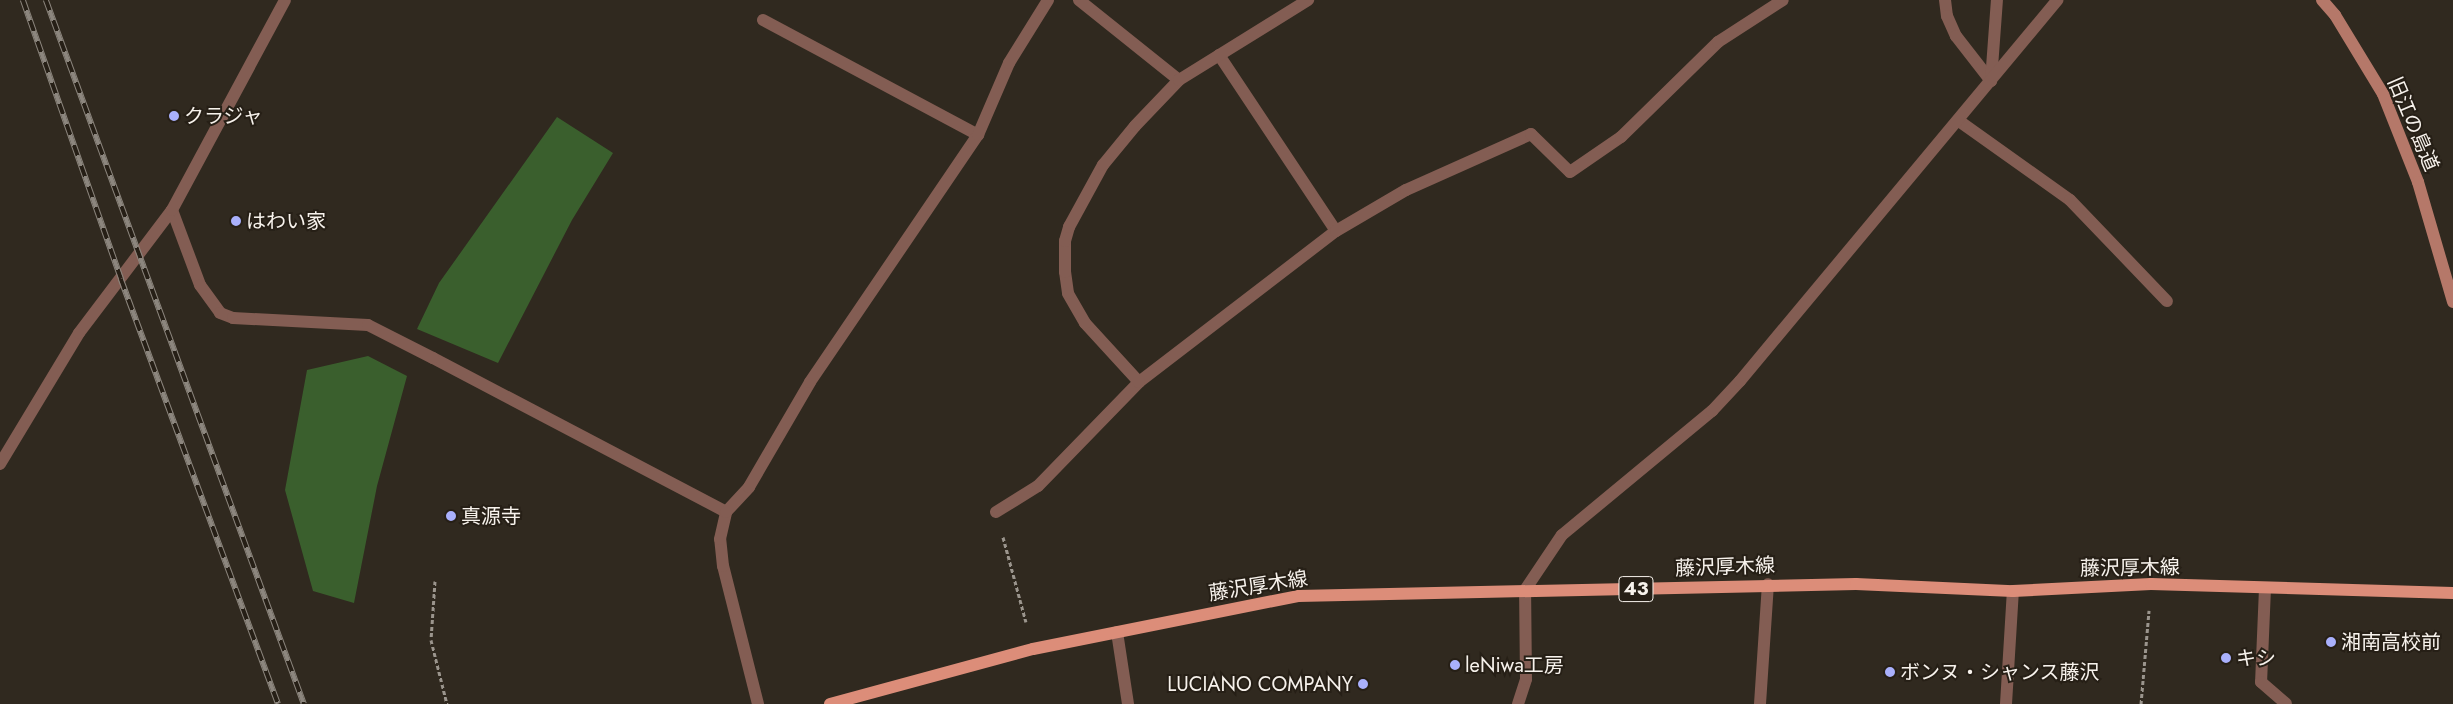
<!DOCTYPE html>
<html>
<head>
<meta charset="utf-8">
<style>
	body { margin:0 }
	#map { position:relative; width:2453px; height:704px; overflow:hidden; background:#30291f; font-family:Jost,"Noto Sans JP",sans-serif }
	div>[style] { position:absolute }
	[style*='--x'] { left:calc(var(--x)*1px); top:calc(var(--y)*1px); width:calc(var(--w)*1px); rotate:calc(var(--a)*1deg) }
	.green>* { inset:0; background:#3a5f2d }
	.path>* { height:3px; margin-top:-1.5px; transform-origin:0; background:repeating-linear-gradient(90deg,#9b958d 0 4px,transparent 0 6.5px) }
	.lane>* { height:12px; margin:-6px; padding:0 6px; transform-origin:6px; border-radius:6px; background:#835d53 }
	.street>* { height:12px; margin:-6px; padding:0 6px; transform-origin:6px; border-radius:6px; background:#835d53 }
	.secondary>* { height:12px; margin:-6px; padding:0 6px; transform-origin:6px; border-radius:6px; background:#b57869 }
	.primary>* { height:12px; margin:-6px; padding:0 6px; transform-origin:6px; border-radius:6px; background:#dc8d79 }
	.rail>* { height:5.5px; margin-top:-2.75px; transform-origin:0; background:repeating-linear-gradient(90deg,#261f16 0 11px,#8c867e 0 22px); box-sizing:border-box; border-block:1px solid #8c867e }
	.dots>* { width:14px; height:14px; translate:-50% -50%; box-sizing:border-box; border:2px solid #261f16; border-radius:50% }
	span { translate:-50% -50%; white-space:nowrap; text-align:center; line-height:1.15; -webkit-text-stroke:4px #261f16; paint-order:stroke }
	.shield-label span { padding:1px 4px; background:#261f16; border:1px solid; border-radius:4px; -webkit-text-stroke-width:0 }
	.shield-label { font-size:19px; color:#f7f2ec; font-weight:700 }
	.poi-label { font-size:20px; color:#f7f2ec }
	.left { translate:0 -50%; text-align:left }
	.right { translate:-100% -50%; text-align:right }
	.street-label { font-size:20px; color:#f7f2ec }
</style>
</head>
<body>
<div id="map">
	<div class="green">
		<i style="clip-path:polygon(557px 117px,613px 153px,572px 220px,498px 363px,417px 329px,439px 283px)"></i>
		<i style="clip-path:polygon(368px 356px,407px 376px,377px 486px,354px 603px,313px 591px,285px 490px,307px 370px)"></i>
	</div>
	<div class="path">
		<i style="--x:1003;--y:537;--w:88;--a:74.9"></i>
		<i style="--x:435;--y:581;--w:59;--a:93.9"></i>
		<i style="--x:431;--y:640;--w:66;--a:76"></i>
		<i style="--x:2141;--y:704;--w:94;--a:-85.1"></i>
	</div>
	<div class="lane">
		<i style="--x:763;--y:20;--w:244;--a:28.1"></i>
		<i style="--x:1219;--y:55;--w:211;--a:56.4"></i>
		<i style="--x:433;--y:358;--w:331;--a:27.7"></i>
		<i style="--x:996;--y:512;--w:49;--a:-31.8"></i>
		<i style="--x:1038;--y:486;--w:145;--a:-45.8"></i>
		<i style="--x:1139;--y:382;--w:248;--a:-37.5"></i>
		<i style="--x:1336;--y:231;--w:81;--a:-30.4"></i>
		<i style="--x:1406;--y:190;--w:137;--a:-24.1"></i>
		<i style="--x:1531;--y:134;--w:54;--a:44.3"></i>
	</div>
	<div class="street">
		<i style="--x:1079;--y:0;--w:128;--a:38.7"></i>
		<i style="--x:1945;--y:0;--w:16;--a:83"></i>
		<i style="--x:1947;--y:16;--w:22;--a:66"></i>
		<i style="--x:1956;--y:36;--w:57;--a:52.1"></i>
		<i style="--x:1991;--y:81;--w:81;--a:-85.8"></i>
		<i style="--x:1959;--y:121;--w:136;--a:35.4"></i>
		<i style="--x:2070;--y:200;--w:140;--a:46.2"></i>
		<i style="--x:1570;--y:172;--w:62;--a:-34.5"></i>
		<i style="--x:1621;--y:137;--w:136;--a:-44.4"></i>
		<i style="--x:1718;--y:42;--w:77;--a:-32.9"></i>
		<i style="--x:172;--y:210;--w:80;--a:69.5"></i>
		<i style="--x:200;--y:285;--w:34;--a:54"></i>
		<i style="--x:220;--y:313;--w:14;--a:21"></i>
		<i style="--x:233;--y:318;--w:135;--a:3"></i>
		<i style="--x:368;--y:325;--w:73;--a:26.9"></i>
		<i style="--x:1139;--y:382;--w:80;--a:-132.5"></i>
		<i style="--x:1085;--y:323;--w:34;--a:-120"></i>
		<i style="--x:1068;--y:293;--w:21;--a:-98"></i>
		<i style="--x:1065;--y:272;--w:31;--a:-90"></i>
		<i style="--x:1065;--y:241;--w:15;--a:-74"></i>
		<i style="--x:1069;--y:227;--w:71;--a:-61.3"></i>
		<i style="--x:1103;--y:165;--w:50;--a:-50.6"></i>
		<i style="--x:1135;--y:126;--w:64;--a:-46.3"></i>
		<i style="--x:1179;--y:80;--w:152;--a:-31.8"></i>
		<i style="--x:0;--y:464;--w:153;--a:-58.9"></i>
		<i style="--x:79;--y:333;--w:154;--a:-52.9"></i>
		<i style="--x:172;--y:210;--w:238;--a:-61.7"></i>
		<i style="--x:2265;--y:588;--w:94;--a:92.4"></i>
		<i style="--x:2261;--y:682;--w:33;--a:41"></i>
		<i style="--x:1117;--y:632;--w:73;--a:81.3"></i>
		<i style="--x:758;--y:704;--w:142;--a:-104.2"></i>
		<i style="--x:723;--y:566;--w:27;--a:-96"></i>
		<i style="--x:720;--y:539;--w:28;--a:-77"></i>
		<i style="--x:726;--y:512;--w:34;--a:-47"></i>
		<i style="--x:749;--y:487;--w:121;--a:-59.8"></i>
		<i style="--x:810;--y:382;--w:299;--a:-55.8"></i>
		<i style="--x:978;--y:135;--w:78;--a:-66.7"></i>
		<i style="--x:1009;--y:63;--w:74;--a:-58.2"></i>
		<i style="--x:1518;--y:704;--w:26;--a:-72"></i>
		<i style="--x:1526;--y:679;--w:89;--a:-90.6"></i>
		<i style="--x:1525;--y:590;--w:66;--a:-56.1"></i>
		<i style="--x:1562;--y:535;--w:195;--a:-39.6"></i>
		<i style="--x:1712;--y:411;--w:41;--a:-47"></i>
		<i style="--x:1740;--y:381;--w:496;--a:-50.2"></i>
		<i style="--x:1760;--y:704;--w:120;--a:-86.2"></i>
		<i style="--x:2006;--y:704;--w:113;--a:-86.5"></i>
	</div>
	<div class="secondary">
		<i style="--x:2322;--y:0;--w:20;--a:49"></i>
		<i style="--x:2335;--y:15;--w:92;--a:58.7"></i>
		<i style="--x:2383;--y:94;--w:95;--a:68.3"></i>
		<i style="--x:2418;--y:182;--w:125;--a:73.7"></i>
	</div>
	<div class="primary">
		<i style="--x:830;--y:704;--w:210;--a:-15.2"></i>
		<i style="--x:1033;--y:649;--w:270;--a:-11.3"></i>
		<i style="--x:1298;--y:596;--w:558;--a:-1.23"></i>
		<i style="--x:1856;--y:584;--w:157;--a:2.6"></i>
		<i style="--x:2013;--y:591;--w:138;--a:-2.9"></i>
		<i style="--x:2151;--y:584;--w:302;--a:1.7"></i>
	</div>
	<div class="rail">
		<i style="--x:23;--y:0;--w:296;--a:70.6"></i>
		<i style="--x:121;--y:279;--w:453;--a:69.7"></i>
		<i style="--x:46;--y:0;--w:750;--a:69.87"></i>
	</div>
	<div class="dots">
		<i style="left:174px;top:116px;background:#a9b0fc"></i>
		<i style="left:236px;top:221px;background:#a9b0fc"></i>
		<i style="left:451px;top:516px;background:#a9b0fc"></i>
		<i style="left:2331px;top:642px;background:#a9b0fc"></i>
		<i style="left:2226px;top:658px;background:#a9b0fc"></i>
		<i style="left:1455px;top:665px;background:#a9b0fc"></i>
		<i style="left:1890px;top:672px;background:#a9b0fc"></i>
		<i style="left:1363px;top:684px;background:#a9b0fc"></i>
	</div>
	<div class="shield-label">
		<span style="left:1636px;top:589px">43</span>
	</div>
	<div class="poi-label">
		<span class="left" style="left:184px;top:116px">クラジャ</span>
		<span class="left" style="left:246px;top:221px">はわい家</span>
		<span class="left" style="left:461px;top:516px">真源寺</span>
		<span class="left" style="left:2341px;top:642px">湘南高校前</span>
		<span class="left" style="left:2236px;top:658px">キシ</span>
		<span class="left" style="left:1465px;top:665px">leNiwa工房</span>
		<span class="left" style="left:1900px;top:672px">ボンヌ・シャンス藤沢</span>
		<span class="right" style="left:1353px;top:684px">LUCIANO COMPANY</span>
	</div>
	<div class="street-label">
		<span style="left:2413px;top:124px;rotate:67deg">旧江の島道</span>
		<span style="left:1725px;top:567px;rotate:-2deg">藤沢厚木線</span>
		<span style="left:2130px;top:568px;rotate:-1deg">藤沢厚木線</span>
		<span style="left:1258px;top:586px;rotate:-9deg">藤沢厚木線</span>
	</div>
</div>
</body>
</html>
